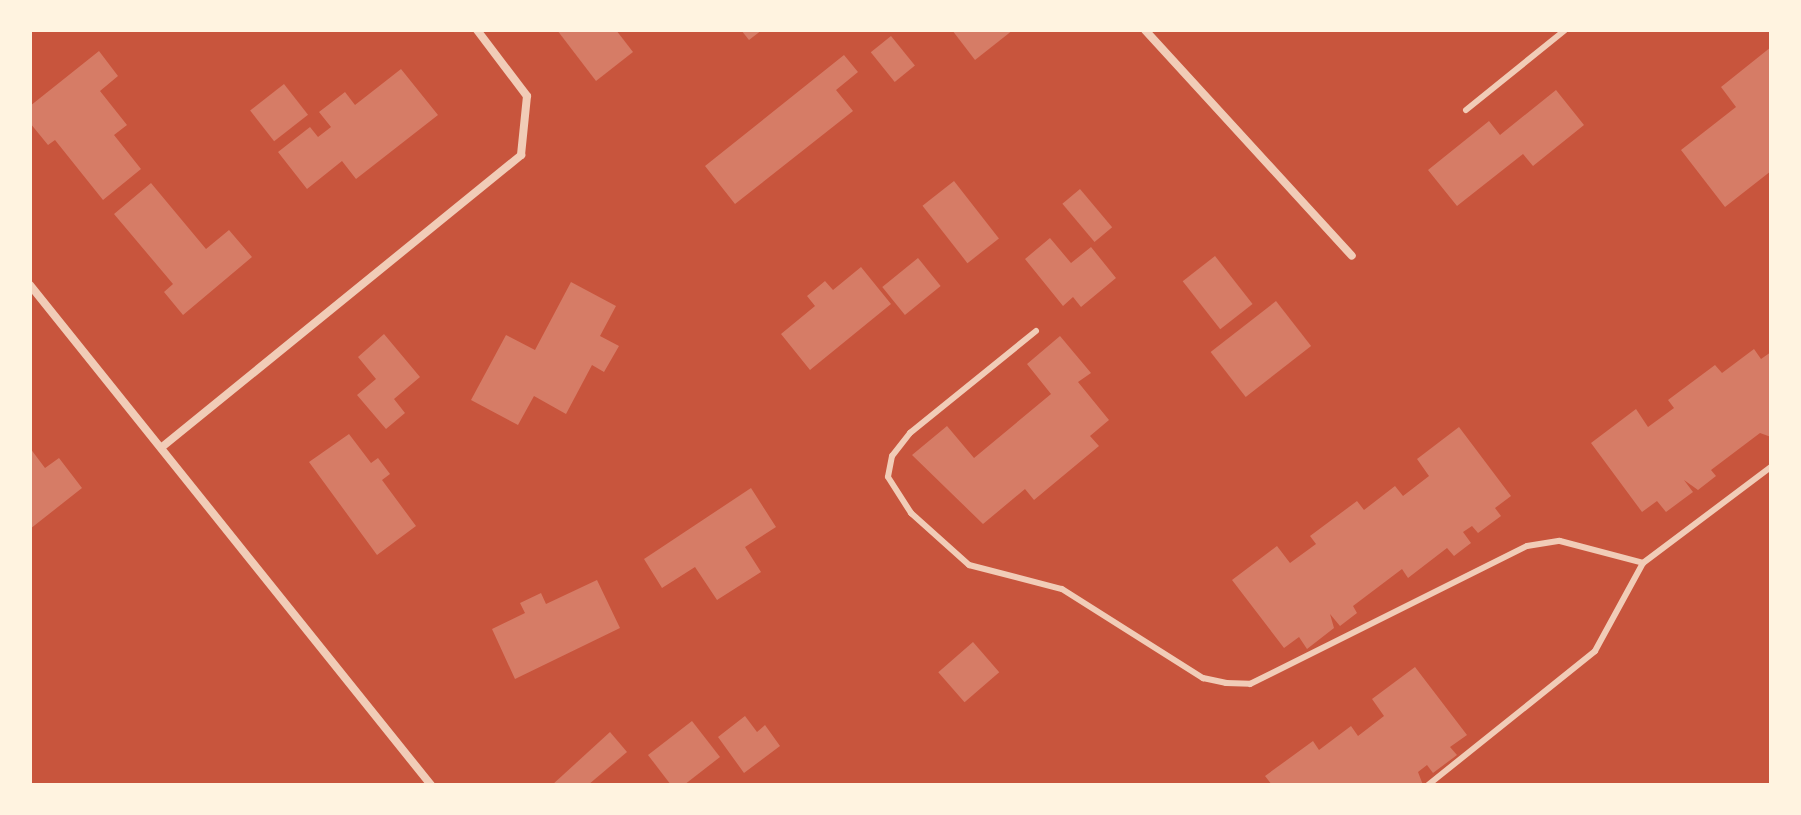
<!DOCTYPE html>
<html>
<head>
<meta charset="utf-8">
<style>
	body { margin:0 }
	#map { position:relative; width:1801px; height:815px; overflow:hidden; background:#c8553d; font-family:"Archivo Narrow",sans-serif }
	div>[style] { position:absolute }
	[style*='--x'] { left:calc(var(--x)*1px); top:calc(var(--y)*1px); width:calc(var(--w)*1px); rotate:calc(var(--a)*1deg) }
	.building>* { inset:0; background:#d67c66; transform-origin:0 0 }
	.service>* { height:6px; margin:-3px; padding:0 3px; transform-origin:3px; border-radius:3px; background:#f1ccb7 }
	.minor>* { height:8px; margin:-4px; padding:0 4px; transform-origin:4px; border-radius:4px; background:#f1ccb7 }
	span { translate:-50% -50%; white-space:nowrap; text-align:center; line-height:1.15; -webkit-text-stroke:7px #fff3e0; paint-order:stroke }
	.frame { position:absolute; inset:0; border:32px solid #fff3e0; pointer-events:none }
</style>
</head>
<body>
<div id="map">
	<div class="building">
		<i style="clip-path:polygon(557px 30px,616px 30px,633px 52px,596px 81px)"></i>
		<i style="clip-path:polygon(741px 30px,762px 30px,749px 40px)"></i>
		<i style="clip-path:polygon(952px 30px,1013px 30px,975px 60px)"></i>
		<i style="left:891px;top:36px;width:38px;height:26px;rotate:51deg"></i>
		<i style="clip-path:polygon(1771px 47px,1771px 171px,1725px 207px,1681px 150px,1736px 107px,1721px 87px)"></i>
		<i style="clip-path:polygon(99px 51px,118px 76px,100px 91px,127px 125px,114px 135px,141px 169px,103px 200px,55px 140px,48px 145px,30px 123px,30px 106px)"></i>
		<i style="clip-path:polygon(844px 55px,858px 72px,836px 90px,853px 111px,735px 204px,705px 166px)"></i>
		<i style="clip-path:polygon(401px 69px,438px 115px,356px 179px,342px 161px,307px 189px,278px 152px,310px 127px,318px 137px,331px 127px,319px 112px,345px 92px,355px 105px)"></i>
		<i style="left:284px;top:84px;width:39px;height:43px;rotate:52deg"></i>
		<i style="clip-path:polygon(1556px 90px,1584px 125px,1533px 166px,1523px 154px,1457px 206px,1428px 170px,1489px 121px,1500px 135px)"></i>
		<i style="left:954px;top:181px;width:73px;height:40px;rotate:52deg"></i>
		<i style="clip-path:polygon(151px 183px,206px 249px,229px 230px,252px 257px,183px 315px,164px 292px,173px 284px,114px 214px)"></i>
		<i style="left:1080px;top:189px;width:50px;height:23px;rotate:50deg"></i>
		<i style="clip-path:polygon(1050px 238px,1071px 263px,1091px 247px,1116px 278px,1081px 307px,1073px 297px,1063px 306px,1025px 259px)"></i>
		<i style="left:1215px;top:256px;width:61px;height:41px;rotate:52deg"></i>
		<i style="left:918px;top:258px;width:36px;height:46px;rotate:51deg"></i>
		<i style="clip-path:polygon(861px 267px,891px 304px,810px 370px,781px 334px,815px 306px,807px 296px,825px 281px,833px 290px)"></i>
		<i style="clip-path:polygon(571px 282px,616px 306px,600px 336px,619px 346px,604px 372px,592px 365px,566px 414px,534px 396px,518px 425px,471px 400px,506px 335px,535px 350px)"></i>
		<i style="left:1276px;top:301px;width:57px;height:83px;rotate:52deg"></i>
		<i style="clip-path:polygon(384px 334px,420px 377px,394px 399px,405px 413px,386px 429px,357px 395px,376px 379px,358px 357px)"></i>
		<i style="clip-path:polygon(1060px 336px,1091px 373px,1078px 382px,1109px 420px,1090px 436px,1099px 446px,1034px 500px,1025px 489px,983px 524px,912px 455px,947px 426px,974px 458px,1051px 394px,1027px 364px)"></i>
		<i style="clip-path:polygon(1754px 349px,1761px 359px,1771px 352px,1771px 437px,1760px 433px,1711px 470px,1716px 476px,1698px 490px,1684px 480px,1693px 492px,1666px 512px,1657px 501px,1642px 512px,1591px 443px,1636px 409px,1648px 427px,1674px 408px,1668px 400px,1715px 365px,1722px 373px)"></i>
		<i style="clip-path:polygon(1459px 427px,1511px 496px,1495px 508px,1501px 516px,1478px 533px,1472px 526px,1463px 532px,1471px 543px,1454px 556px,1447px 548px,1408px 578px,1402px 569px,1353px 606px,1357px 613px,1340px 626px,1330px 614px,1334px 628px,1307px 649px,1299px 637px,1284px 648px,1232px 580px,1277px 546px,1290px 563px,1316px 544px,1310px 536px,1357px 501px,1364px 510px,1395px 486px,1403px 496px,1429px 476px,1417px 459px)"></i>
		<i style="clip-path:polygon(349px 434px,371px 463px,378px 458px,390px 474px,382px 480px,416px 526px,377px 555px,309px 462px)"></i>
		<i style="clip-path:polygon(30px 448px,45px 468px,59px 458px,82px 488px,30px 529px)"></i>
		<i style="clip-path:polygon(751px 488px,776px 527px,745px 547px,761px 572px,717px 600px,695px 567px,662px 588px,644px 559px)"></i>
		<i style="clip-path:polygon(597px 580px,620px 628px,515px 679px,492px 629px,525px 613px,520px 603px,541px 593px,546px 604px)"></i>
		<i style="left:973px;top:642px;width:40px;height:46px;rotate:49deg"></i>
		<i style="clip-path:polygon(1415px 667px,1467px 735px,1450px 747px,1457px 755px,1433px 773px,1427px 765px,1418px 772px,1423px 785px,1272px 785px,1265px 776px,1313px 741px,1319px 750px,1351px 726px,1358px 736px,1384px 716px,1372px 699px)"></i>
		<i style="clip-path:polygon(745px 716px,757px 732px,765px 725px,780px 746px,744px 773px,718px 737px)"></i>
		<i style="clip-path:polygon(692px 721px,720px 757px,684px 785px,671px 785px,648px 755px)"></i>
		<i style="clip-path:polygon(610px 732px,627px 752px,588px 785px,552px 785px)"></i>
	</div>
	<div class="service">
		<i style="--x:1466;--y:110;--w:127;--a:-38.9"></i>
		<i style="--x:1036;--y:331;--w:162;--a:141"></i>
		<i style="--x:910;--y:433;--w:29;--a:128"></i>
		<i style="--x:892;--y:456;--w:21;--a:101"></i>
		<i style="--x:888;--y:477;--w:43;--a:57.4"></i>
		<i style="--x:911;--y:513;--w:78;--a:41.9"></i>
		<i style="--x:969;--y:565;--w:96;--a:14.5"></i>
		<i style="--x:1062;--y:589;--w:167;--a:32.3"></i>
		<i style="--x:1203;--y:678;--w:24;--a:12"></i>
		<i style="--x:1226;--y:683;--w:24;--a:2"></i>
		<i style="--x:1250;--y:684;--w:309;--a:-26.5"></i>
		<i style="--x:1527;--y:546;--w:33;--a:-9"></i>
		<i style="--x:1560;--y:541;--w:86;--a:14.8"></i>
		<i style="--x:1643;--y:563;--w:160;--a:-36.9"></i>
		<i style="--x:1428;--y:785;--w:214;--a:-38.7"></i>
		<i style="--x:1595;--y:651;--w:100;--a:-61.4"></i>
	</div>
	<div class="minor">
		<i style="--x:1145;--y:30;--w:306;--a:47.5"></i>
		<i style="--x:30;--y:285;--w:641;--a:51.27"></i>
		<i style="--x:162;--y:447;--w:463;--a:-39.1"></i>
		<i style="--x:521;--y:155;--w:59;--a:-84.2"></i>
		<i style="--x:527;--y:96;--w:83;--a:-127.1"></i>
	</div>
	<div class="frame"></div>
</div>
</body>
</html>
